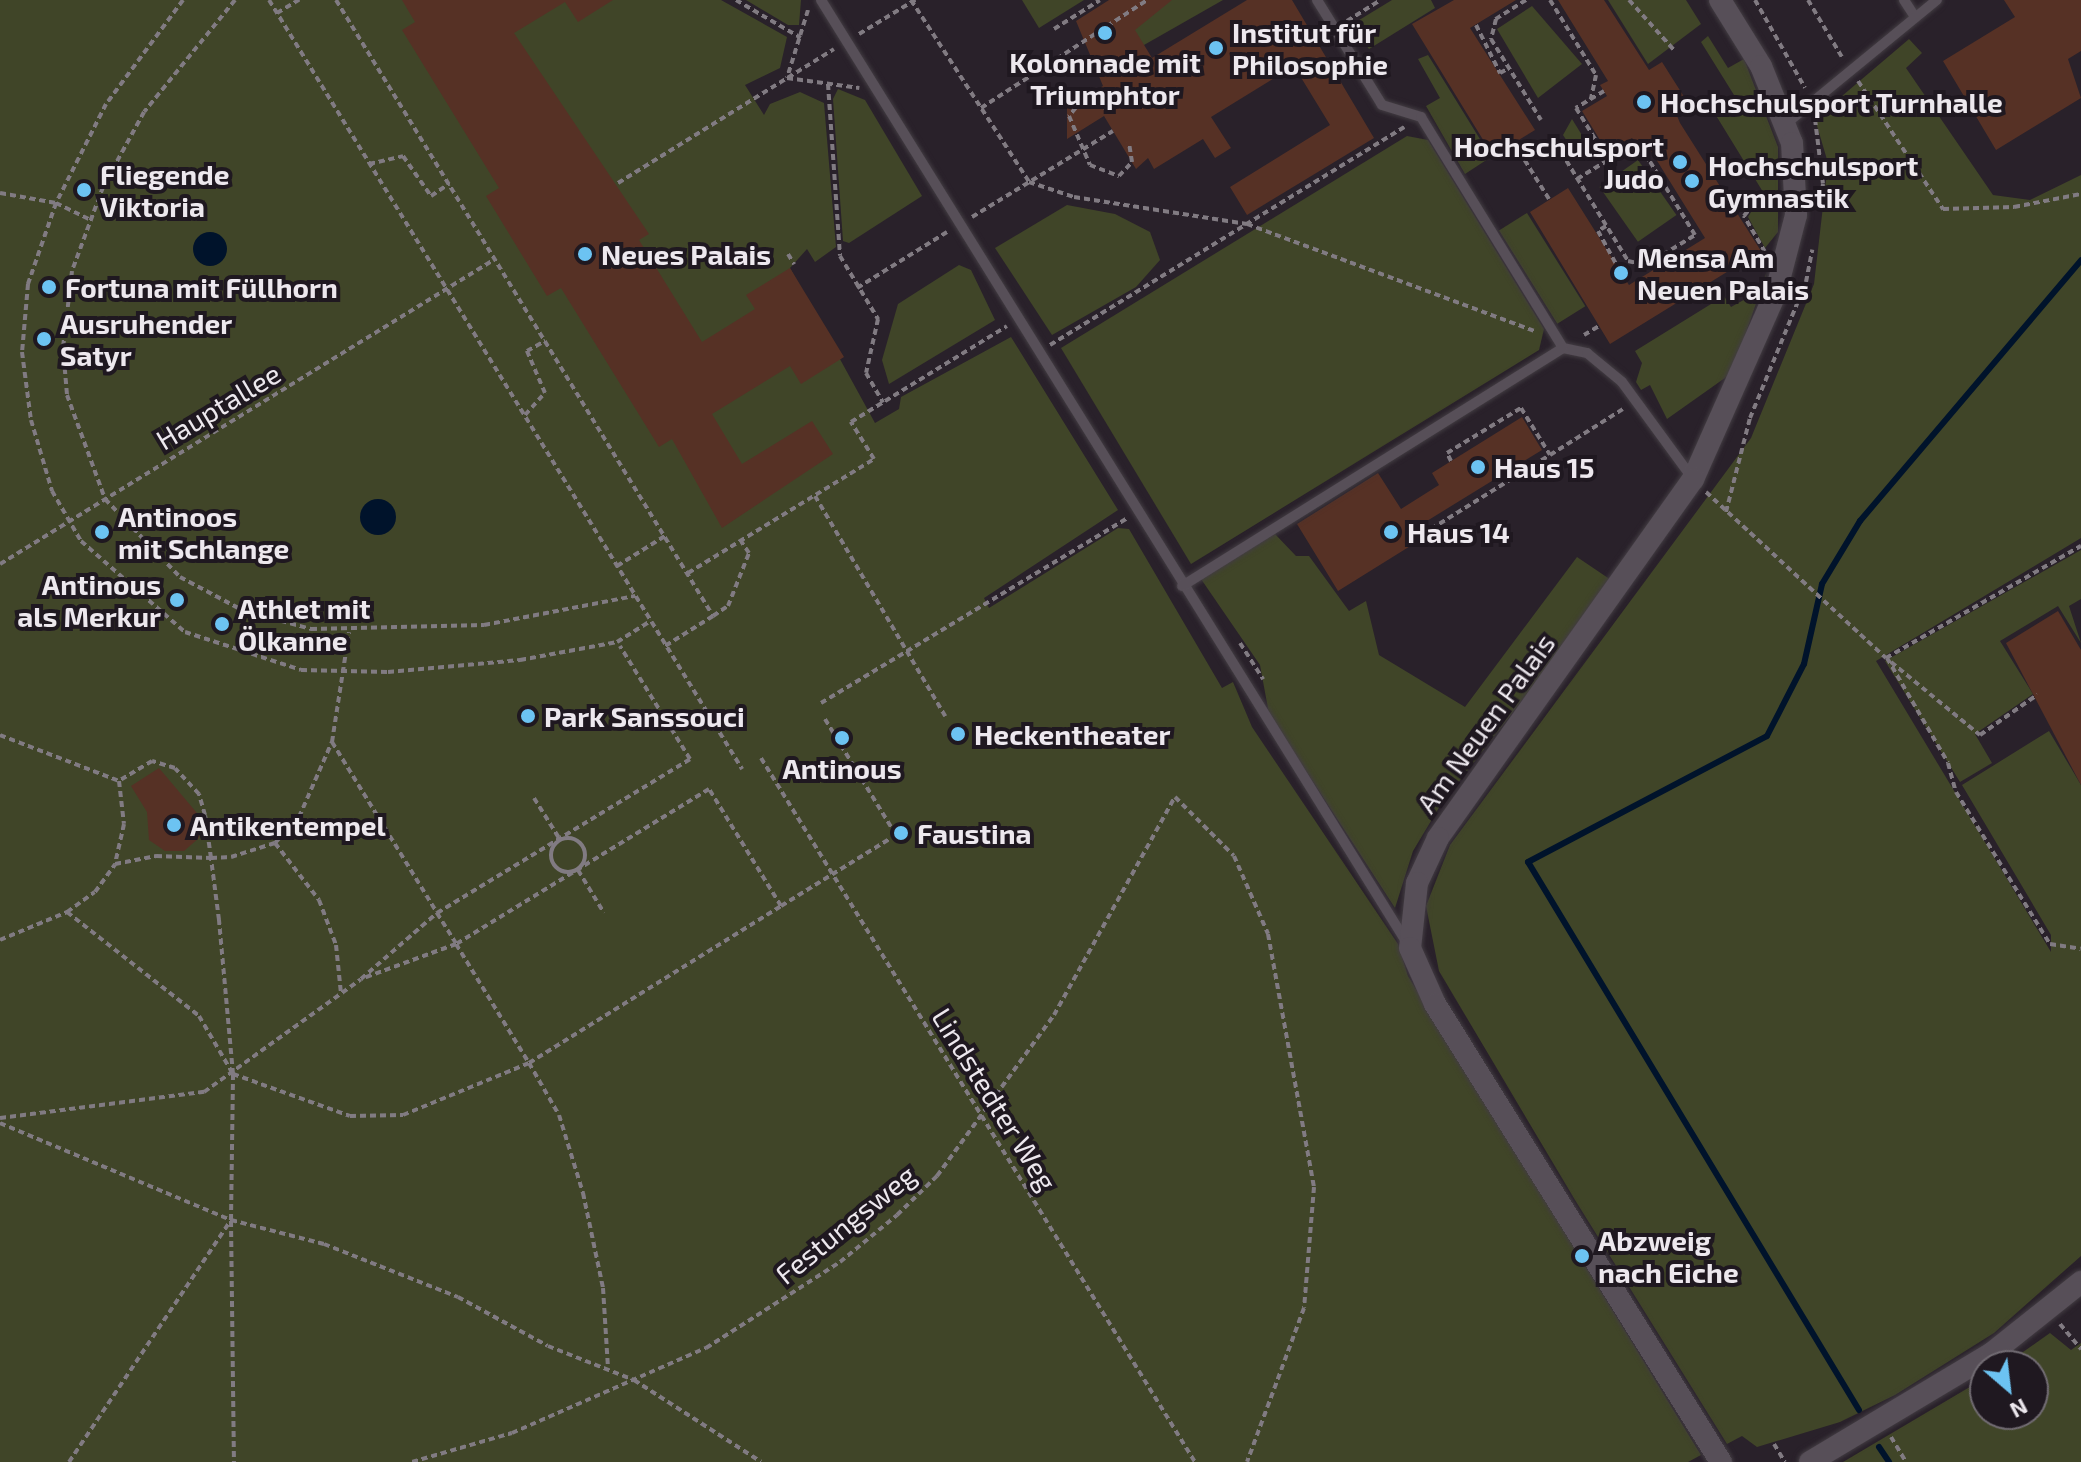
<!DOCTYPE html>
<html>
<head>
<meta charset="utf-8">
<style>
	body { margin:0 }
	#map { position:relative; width:2081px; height:1462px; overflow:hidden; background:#29212a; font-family:"Exo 2",sans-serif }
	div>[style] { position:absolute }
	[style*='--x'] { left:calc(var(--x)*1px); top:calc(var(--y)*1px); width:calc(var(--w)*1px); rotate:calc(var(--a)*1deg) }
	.green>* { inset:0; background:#404528; transform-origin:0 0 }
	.water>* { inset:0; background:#00132b }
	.round { border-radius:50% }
	.stream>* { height:6px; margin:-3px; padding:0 3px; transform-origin:3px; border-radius:3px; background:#00132b }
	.building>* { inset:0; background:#563125 }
	.path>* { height:4px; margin-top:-2px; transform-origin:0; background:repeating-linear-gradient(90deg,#817b82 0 6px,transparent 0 10px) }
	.path>.ring { margin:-2px; padding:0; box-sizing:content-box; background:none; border:4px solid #817b82; border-radius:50% }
	.roads { filter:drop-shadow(0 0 2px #423c42) drop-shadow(0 0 2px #423c42) }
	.service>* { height:10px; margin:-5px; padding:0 5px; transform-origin:5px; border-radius:5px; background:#574f58 }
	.tertiary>* { height:22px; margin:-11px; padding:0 11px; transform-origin:11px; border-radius:11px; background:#574f58 }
	.dots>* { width:22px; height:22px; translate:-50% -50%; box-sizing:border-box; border:4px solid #1f1820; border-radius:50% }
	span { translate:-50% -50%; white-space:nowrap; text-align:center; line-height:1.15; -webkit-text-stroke:8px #1f1820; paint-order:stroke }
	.poi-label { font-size:28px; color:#ede8ee; font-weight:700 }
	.left { translate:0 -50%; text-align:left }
	.right { translate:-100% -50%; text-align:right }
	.street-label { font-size:28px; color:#ede8ee }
	.north { position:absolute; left:1969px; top:1350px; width:80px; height:80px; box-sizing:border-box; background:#1f1820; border:2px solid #716b72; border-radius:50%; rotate:152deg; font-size:22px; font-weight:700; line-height:32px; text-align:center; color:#ede8ee }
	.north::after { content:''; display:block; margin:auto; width:28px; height:36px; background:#6cc3f2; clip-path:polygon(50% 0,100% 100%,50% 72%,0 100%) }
</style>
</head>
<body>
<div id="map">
	<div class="green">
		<i style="clip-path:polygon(0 0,721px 0,787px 37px,780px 68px,745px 85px,764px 115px,770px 104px,800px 92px,824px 103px,836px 247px,815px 262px,807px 249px,790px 268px,875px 423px,899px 409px,901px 397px,1011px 337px,1118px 510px,984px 598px,989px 608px,1118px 528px,1129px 529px,1222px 688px,1233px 682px,1252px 727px,1398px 944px,1408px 976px,1701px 1455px,1688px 1462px,0 1462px)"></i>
		<i style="clip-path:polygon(746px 0,801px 0,799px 25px,788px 25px)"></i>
		<i style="clip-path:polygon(1022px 0,1084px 0,1039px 28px)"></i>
		<i style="clip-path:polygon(1168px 0,1223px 0,1144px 45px,1125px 36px)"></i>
		<i style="clip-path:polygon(1392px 0,1431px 0,1435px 8px,1369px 49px,1351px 25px)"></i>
		<i style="clip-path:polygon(1608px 0,1686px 0,1701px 24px,1648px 64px)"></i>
		<i style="clip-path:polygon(1532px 6px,1582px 64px,1538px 98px,1497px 29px)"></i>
		<i style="clip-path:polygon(1708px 36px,1728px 68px,1744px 59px,1778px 147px,1778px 232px,1765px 248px,1748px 217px,1763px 192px,1712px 109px,1734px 95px,1701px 42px)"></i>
		<i style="clip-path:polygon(1909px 39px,1922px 53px,1906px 68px,1993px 195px,2030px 200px,2081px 175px,2081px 538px,1876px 661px,2051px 952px,2051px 935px,1962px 785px,2049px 731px,2081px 785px,2081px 1256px,1994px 1333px,1895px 1395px,1840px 1422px,1757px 1447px,1742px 1436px,1727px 1444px,1575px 1200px,1439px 971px,1426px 906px,1450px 845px,1751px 438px,1814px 284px,1828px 163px,1815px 119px)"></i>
		<i style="clip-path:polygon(1428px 55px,1491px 157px,1465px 174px,1426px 106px,1440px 98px,1418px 59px)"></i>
		<i style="clip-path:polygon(838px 89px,865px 100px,922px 196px,849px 243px,843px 241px,833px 99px)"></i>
		<i style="clip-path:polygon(1572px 119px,1596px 158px,1578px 158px,1563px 135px)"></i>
		<i style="clip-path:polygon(1407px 136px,1428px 140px,1544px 329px,1539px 350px,1191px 564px,1061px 348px)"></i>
		<i style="left:1638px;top:160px;width:67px;height:47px;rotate:55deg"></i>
		<i style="clip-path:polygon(1067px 205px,1115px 214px,1150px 232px,1160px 260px,1136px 287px,1052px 335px,995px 248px)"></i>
		<i style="left:1527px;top:213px;width:110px;height:33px;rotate:58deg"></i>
		<i style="clip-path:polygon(959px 265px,971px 270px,995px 320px,889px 384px,882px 360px,898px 304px)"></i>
		<i style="clip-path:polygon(1767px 272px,1732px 373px,1667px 419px,1650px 385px,1641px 390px,1636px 382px,1642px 363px,1635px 351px,1724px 296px,1731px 307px,1758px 292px)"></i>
		<i style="clip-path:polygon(1275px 534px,1296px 556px,1309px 556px,1349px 611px,1366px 601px,1379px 655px,1465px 707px,1577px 557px,1614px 582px,1440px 806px,1413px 851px,1395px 908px,1269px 714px,1260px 665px,1201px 579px)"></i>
		<i style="clip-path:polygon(2081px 550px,2081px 599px,2069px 606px,2081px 643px,2058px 606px,2000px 641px,2033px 694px,1975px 734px,1992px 763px,1960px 782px,1885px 661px)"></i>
		<i style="clip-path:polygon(2050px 1333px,2071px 1350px,2081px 1343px,2081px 1462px,1843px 1462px,1985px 1378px,1985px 1414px,2033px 1414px,2033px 1366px,2003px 1366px)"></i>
	</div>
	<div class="water">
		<i class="round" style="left:193px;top:232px;width:34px;height:34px"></i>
		<i class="round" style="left:360px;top:499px;width:36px;height:36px"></i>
	</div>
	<div class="stream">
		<i style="--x:1859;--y:1410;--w:640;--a:-121.13"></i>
		<i style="--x:1528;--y:862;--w:270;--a:-27.8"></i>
		<i style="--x:1767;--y:736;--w:81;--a:-62.8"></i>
		<i style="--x:1804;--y:664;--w:82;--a:-77.3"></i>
		<i style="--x:1822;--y:584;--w:74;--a:-58.9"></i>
		<i style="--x:1860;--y:521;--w:342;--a:-49.7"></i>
		<i style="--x:1879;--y:1447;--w:18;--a:56"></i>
	</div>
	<div class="building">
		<i style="clip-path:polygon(402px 0,613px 0,578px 22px,565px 2px,514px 33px,649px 234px,639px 240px,702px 342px,755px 309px,746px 295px,790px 268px,844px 357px,801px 384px,790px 366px,712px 414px,742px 464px,812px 421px,833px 454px,722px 528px,672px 439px,659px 447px,561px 288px,547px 296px,486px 196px,499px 188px,402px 30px,415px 22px)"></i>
		<i style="clip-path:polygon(1109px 0,1172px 0,1135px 30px,1152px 58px,1247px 0,1292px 0,1374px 138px,1247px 215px,1230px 187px,1330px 125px,1294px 66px,1211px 117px,1231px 148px,1215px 158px,1203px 139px,1154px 169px,1148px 158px,1136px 169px,1104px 116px,1067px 139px,1067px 105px,1103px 86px,1076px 21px)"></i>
		<i style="clip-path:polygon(1454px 0,1516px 0,1470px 28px,1535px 130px,1493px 156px,1412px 24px)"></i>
		<i style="clip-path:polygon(1558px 0,1604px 0,1649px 70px,1662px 62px,1688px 103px,1675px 111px,1680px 123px,1761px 251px,1610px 344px,1530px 212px,1568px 188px,1629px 285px,1705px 238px,1646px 143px,1639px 148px,1632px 138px,1608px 153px,1582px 111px,1607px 96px,1600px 85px,1608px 81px)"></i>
		<i style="clip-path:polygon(2004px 0,2081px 0,2081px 51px,2068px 59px,2081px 98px,1996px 150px,1943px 61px,2015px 17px)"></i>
		<i style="clip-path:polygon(1522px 417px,1542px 450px,1414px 529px,1420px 540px,1338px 591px,1297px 524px,1378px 473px,1401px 509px,1439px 485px,1432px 473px)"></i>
		<i style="clip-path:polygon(2058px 611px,2081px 650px,2081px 785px,2006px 643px)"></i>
		<i style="clip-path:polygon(159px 768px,202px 819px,199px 838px,184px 851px,165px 851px,149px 840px,147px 812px,131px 786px)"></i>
	</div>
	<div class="path">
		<i style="--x:183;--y:0;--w:129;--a:126.5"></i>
		<i style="--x:106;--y:104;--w:111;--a:116.8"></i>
		<i style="--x:56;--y:203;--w:86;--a:109.1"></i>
		<i style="--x:28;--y:284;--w:68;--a:95"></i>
		<i style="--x:22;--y:352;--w:69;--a:82.5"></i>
		<i style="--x:31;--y:420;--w:74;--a:73.5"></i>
		<i style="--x:52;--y:491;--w:58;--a:59.9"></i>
		<i style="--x:81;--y:541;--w:138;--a:41.2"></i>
		<i style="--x:185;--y:632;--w:122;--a:18.1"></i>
		<i style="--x:301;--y:670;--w:87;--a:1.3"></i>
		<i style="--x:388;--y:672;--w:133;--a:-5.2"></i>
		<i style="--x:520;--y:660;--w:99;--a:-10.5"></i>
		<i style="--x:617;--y:642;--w:40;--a:-32"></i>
		<i style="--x:235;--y:0;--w:144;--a:129.1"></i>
		<i style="--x:144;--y:112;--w:85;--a:118.7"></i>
		<i style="--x:103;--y:187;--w:90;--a:110.3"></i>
		<i style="--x:72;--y:271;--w:78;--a:96.7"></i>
		<i style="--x:63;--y:348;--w:47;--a:85.1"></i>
		<i style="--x:67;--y:395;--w:111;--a:69.9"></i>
		<i style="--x:105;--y:499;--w:108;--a:46.1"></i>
		<i style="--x:180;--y:577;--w:70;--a:28"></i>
		<i style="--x:242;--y:610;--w:72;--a:15.4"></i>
		<i style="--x:311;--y:629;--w:173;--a:-1.3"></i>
		<i style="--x:484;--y:625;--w:154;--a:-10.9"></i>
		<i style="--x:269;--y:0;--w:903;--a:58.4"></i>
		<i style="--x:336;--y:0;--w:722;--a:58.53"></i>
		<i style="--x:713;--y:616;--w:57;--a:148"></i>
		<i style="--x:736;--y:0;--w:75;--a:30.3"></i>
		<i style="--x:911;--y:0;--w:217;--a:57"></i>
		<i style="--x:1029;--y:182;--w:47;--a:18.4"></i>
		<i style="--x:1074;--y:197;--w:175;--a:8.9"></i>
		<i style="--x:1247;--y:224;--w:307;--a:20.4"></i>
		<i style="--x:1526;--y:0;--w:36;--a:148"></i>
		<i style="--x:1496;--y:19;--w:21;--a:104"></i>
		<i style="--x:1491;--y:39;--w:95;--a:58.3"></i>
		<i style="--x:1550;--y:0;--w:88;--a:58.5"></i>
		<i style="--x:1596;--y:75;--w:25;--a:102"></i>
		<i style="--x:1629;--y:0;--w:67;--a:48"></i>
		<i style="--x:1755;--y:0;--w:101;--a:60.4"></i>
		<i style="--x:1808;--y:0;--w:66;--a:59.2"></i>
		<i style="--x:808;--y:10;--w:71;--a:107.2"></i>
		<i style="--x:787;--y:78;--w:73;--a:7.9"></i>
		<i style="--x:277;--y:13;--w:26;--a:-31"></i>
		<i style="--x:1347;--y:21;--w:39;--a:-32"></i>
		<i style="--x:1476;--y:25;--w:54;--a:63.4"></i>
		<i style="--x:1500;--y:73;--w:10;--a:-29"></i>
		<i style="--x:1054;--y:29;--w:54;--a:-32.2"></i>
		<i style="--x:859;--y:34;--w:66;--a:-31.3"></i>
		<i style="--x:1858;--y:81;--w:154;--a:56.4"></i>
		<i style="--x:1943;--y:209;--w:71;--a:-1.6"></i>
		<i style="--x:2014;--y:207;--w:68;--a:-11"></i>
		<i style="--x:828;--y:84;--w:172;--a:86"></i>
		<i style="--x:840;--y:256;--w:74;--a:58.9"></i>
		<i style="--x:878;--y:319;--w:55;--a:102.5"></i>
		<i style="--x:866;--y:373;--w:34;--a:60"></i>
		<i style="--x:1604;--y:91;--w:33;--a:149"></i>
		<i style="--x:1576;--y:108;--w:61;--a:58.4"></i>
		<i style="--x:981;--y:108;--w:198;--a:-33"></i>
		<i style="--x:1109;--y:109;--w:28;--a:-162"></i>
		<i style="--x:1082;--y:100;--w:21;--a:129"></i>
		<i style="--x:1069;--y:116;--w:53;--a:66.8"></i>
		<i style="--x:1090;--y:165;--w:31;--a:21"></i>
		<i style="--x:1119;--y:176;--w:19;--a:-47"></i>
		<i style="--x:1132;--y:162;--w:20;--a:-99"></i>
		<i style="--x:1815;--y:119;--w:65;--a:83"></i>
		<i style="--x:1823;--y:184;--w:25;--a:99"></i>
		<i style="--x:1514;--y:143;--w:66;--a:58"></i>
		<i style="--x:1561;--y:152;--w:128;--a:58.4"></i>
		<i style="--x:1628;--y:261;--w:18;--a:13"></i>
		<i style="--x:1646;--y:265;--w:57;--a:-31.5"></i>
		<i style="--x:1695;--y:235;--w:88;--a:-121.5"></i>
		<i style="--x:1649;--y:160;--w:25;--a:-151"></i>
		<i style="--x:369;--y:164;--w:35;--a:-13"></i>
		<i style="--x:403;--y:156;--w:49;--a:55"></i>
		<i style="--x:431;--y:196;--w:22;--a:-34"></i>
		<i style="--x:1577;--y:179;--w:69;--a:-31.4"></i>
		<i style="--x:618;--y:183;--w:254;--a:-31.8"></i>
		<i style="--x:0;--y:193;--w:57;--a:10.1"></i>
		<i style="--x:56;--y:203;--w:37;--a:26"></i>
		<i style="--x:972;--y:217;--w:165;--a:-31.4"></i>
		<i style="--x:1606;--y:226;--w:9;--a:148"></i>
		<i style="--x:1598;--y:231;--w:48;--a:61.3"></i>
		<i style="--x:788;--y:254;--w:12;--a:59"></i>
		<i style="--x:1754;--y:270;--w:21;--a:-59"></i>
		<i style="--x:1765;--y:252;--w:42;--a:-120.3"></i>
		<i style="--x:1744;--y:216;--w:20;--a:-53"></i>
		<i style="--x:857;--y:288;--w:106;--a:-31.9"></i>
		<i style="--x:1584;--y:335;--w:17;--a:-31"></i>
		<i style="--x:1050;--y:345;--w:416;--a:-31.6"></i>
		<i style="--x:525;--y:415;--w:30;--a:-48"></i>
		<i style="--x:545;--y:393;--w:46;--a:-113.2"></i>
		<i style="--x:527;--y:351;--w:21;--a:-29"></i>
		<i style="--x:1451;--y:461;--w:9;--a:-117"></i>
		<i style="--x:1447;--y:453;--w:87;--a:-31.3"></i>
		<i style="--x:1521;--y:408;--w:55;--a:58.3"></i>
		<i style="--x:1550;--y:455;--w:86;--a:-32.2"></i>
		<i style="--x:1706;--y:492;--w:245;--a:42.7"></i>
		<i style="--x:1886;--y:658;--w:225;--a:-29.9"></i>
		<i style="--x:815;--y:496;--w:256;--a:59.4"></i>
		<i style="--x:1726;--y:512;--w:97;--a:-75.7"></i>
		<i style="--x:1750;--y:418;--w:147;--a:-67.6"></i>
		<i style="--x:1806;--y:282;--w:33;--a:-79"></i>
		<i style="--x:1431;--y:529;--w:140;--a:-31.9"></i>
		<i style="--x:0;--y:564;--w:581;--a:-31.64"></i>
		<i style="--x:617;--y:566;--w:57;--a:-32"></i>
		<i style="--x:688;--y:573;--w:218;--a:-31.5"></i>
		<i style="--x:874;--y:459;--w:44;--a:-121.9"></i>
		<i style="--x:851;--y:422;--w:183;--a:-31.6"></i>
		<i style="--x:713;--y:616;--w:18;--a:-34"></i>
		<i style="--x:728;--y:606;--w:57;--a:-68.4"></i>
		<i style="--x:749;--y:553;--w:14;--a:-124"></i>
		<i style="--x:1240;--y:643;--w:43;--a:57.4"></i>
		<i style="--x:1887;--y:658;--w:121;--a:59.8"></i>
		<i style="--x:1948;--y:763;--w:30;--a:75"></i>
		<i style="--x:1956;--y:792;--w:179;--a:58.3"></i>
		<i style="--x:2050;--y:944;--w:31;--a:9"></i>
		<i style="--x:1891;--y:662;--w:115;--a:39.4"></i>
		<i style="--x:1980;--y:735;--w:70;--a:-35.1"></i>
		<i style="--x:821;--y:703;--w:358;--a:-31.1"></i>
		<i style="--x:0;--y:735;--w:128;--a:21.1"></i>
		<i style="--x:332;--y:742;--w:201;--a:58.4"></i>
		<i style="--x:437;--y:913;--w:36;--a:58"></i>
		<i style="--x:456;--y:944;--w:140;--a:58.5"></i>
		<i style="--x:529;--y:1063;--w:297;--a:-31.9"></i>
		<i style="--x:781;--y:906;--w:137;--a:-121.6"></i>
		<i style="--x:709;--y:789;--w:297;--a:148.5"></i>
		<i style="--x:456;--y:944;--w:101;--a:159.8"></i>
		<i style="--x:761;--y:758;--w:827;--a:58.35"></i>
		<i style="--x:534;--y:798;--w:47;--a:58"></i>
		<i class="ring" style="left:551px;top:838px;width:30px;height:30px"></i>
		<i style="--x:275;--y:843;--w:72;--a:52.3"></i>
		<i style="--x:319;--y:900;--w:48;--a:69.3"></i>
		<i style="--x:336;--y:945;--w:48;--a:84.1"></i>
		<i style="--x:578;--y:870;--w:50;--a:58.8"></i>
		<i style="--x:781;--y:906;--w:135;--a:-31.7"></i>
		<i style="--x:896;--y:835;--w:136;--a:-121.5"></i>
		<i style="--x:67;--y:912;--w:168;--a:38.2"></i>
		<i style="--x:199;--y:1016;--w:67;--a:59.6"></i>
		<i style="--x:233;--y:1074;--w:124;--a:19.7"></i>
		<i style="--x:350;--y:1116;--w:53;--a:-1.1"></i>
		<i style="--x:403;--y:1115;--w:136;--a:-22.4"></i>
		<i style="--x:529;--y:1063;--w:60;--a:60"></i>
		<i style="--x:559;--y:1115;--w:82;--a:72.9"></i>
		<i style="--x:583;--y:1193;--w:97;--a:78.1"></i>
		<i style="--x:603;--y:1288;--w:79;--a:86.4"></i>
		<i style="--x:0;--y:940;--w:73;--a:-22.7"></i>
		<i style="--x:67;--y:912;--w:34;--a:-36"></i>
		<i style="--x:95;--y:892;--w:34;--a:-54"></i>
		<i style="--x:0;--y:1118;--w:206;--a:-7.3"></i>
		<i style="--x:204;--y:1092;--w:193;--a:-35.7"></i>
		<i style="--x:361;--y:979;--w:101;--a:-41"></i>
		<i style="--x:437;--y:913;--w:296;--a:-31.3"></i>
		<i style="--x:690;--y:759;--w:133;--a:-121.8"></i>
		<i style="--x:0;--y:1123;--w:251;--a:22.8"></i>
		<i style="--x:231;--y:1220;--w:96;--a:14.5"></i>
		<i style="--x:324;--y:1244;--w:144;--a:21.6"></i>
		<i style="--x:458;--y:1297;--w:102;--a:28.6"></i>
		<i style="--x:548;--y:1346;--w:92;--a:21.6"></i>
		<i style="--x:634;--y:1380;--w:151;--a:32.8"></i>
		<i style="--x:231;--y:1221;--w:241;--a:89.3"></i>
		<i style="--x:2060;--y:1324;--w:33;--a:50"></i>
		<i style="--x:1891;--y:1437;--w:29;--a:59"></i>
		<i style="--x:1774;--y:1444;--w:21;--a:59"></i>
		<i style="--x:69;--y:1462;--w:291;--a:-56.2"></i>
		<i style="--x:231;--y:1220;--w:146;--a:-89.2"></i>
		<i style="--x:233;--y:1074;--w:155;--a:-95.2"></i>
		<i style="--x:219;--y:920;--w:63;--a:-97.4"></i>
		<i style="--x:211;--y:858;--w:43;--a:-97.9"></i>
		<i style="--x:205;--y:815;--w:22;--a:-106"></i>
		<i style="--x:199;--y:794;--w:35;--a:-133"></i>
		<i style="--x:175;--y:768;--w:24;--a:-163"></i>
		<i style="--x:152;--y:761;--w:39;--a:149"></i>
		<i style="--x:119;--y:781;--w:43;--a:83.4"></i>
		<i style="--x:124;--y:824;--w:41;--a:102.7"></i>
		<i style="--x:115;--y:864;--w:42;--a:-11"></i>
		<i style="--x:156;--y:856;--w:55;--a:2.1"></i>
		<i style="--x:211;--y:858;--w:20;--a:-3"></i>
		<i style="--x:231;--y:857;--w:46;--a:-17.7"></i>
		<i style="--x:275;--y:843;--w:35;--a:-47"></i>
		<i style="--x:299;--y:817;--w:82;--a:-66.3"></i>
		<i style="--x:332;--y:742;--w:111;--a:-81.2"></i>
		<i style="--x:412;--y:1462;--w:104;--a:-16.2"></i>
		<i style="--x:512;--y:1433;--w:212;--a:-23.7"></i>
		<i style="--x:706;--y:1348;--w:159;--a:-32.7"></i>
		<i style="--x:840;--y:1262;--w:74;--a:-39.5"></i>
		<i style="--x:897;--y:1215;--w:56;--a:-44.3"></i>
		<i style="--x:937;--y:1176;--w:199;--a:-54"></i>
		<i style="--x:1054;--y:1015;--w:249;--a:-61"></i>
		<i style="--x:1175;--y:797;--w:83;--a:45"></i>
		<i style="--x:1234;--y:856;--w:85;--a:66.4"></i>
		<i style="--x:1268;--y:934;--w:257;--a:79.7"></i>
		<i style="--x:1314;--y:1187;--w:121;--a:94.7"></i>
		<i style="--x:1304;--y:1308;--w:164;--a:110.3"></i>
	</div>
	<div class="roads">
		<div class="service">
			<i style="--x:821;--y:0;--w:1110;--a:58.14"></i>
			<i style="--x:1317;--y:0;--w:123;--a:58.2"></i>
			<i style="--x:1382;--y:105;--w:41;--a:17.1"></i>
			<i style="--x:1421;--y:117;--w:271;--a:58.4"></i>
			<i style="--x:1563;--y:348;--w:25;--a:12"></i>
			<i style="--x:1587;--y:353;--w:45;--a:39.6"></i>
			<i style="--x:1622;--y:382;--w:120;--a:53.8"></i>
			<i style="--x:1904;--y:0;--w:20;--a:57"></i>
			<i style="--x:1787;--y:123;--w:194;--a:-39.4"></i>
			<i style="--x:1182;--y:586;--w:449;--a:-32"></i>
		</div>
		<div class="tertiary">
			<i style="--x:1720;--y:0;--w:78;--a:58.2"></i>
			<i style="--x:1761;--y:66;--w:83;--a:68.1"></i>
			<i style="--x:1792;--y:143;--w:72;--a:86.8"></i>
			<i style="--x:1796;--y:215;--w:80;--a:104.6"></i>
			<i style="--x:1776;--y:292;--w:205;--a:113.9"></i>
			<i style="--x:1693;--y:479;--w:440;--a:125.4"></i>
			<i style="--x:1438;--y:838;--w:50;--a:115"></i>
			<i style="--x:1417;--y:883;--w:65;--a:96.1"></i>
			<i style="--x:1410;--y:948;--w:61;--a:65.9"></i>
			<i style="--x:1435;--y:1004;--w:540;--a:58.02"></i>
			<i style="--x:1810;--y:1462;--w:212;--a:-30.9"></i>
			<i style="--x:1992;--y:1353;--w:114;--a:-38.6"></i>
		</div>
	</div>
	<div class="dots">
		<i style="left:1105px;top:33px;background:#6cc3f2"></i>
		<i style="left:1216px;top:48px;background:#6cc3f2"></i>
		<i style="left:1644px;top:102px;background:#6cc3f2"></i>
		<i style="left:1680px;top:162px;background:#6cc3f2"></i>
		<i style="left:1692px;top:181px;background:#6cc3f2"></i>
		<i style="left:84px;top:190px;background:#6cc3f2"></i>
		<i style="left:585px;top:254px;background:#6cc3f2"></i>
		<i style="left:1621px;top:273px;background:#6cc3f2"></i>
		<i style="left:49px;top:287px;background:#6cc3f2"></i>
		<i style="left:44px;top:339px;background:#6cc3f2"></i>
		<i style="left:1478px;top:467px;background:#6cc3f2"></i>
		<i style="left:102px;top:532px;background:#6cc3f2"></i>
		<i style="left:1391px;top:532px;background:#6cc3f2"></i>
		<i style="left:177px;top:600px;background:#6cc3f2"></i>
		<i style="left:222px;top:624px;background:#6cc3f2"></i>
		<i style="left:528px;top:716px;background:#6cc3f2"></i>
		<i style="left:958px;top:734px;background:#6cc3f2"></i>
		<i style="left:842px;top:738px;background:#6cc3f2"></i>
		<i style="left:174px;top:825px;background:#6cc3f2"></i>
		<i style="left:901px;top:833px;background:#6cc3f2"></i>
		<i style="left:1582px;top:1256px;background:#6cc3f2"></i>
	</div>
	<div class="poi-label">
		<span class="left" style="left:1232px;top:48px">Institut für<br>Philosophie</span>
		<span style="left:1105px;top:78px">Kolonnade mit<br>Triumphtor</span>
		<span class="left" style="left:1660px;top:102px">Hochschulsport Turnhalle</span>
		<span class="right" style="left:1664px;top:162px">Hochschulsport<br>Judo</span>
		<span class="left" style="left:1708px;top:181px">Hochschulsport<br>Gymnastik</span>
		<span class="left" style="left:100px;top:190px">Fliegende<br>Viktoria</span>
		<span class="left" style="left:601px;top:254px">Neues Palais</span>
		<span class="left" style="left:1637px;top:273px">Mensa Am<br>Neuen Palais</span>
		<span class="left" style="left:65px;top:287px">Fortuna mit Füllhorn</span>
		<span class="left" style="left:60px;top:339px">Ausruhender<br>Satyr</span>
		<span class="left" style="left:1494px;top:467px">Haus 15</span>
		<span class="left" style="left:118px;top:532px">Antinoos<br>mit Schlange</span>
		<span class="left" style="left:1407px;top:532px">Haus 14</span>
		<span class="right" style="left:161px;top:600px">Antinous<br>als Merkur</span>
		<span class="left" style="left:238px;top:624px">Athlet mit<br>Ölkanne</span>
		<span class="left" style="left:544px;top:716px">Park Sanssouci</span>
		<span class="left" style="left:974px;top:734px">Heckentheater</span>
		<span style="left:842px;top:768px">Antinous</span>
		<span class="left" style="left:190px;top:825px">Antikentempel</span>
		<span class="left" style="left:917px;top:833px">Faustina</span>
		<span class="left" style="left:1598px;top:1256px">Abzweig<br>nach Eiche</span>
	</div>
	<div class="street-label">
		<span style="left:218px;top:406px;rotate:-31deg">Hauptallee</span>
		<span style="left:1485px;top:723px;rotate:-54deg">Am Neuen Palais</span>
		<span style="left:995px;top:1099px;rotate:58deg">Lindstedter Weg</span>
		<span style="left:845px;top:1224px;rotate:-39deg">Festungsweg</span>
	</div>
	<div class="north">N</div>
</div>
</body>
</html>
